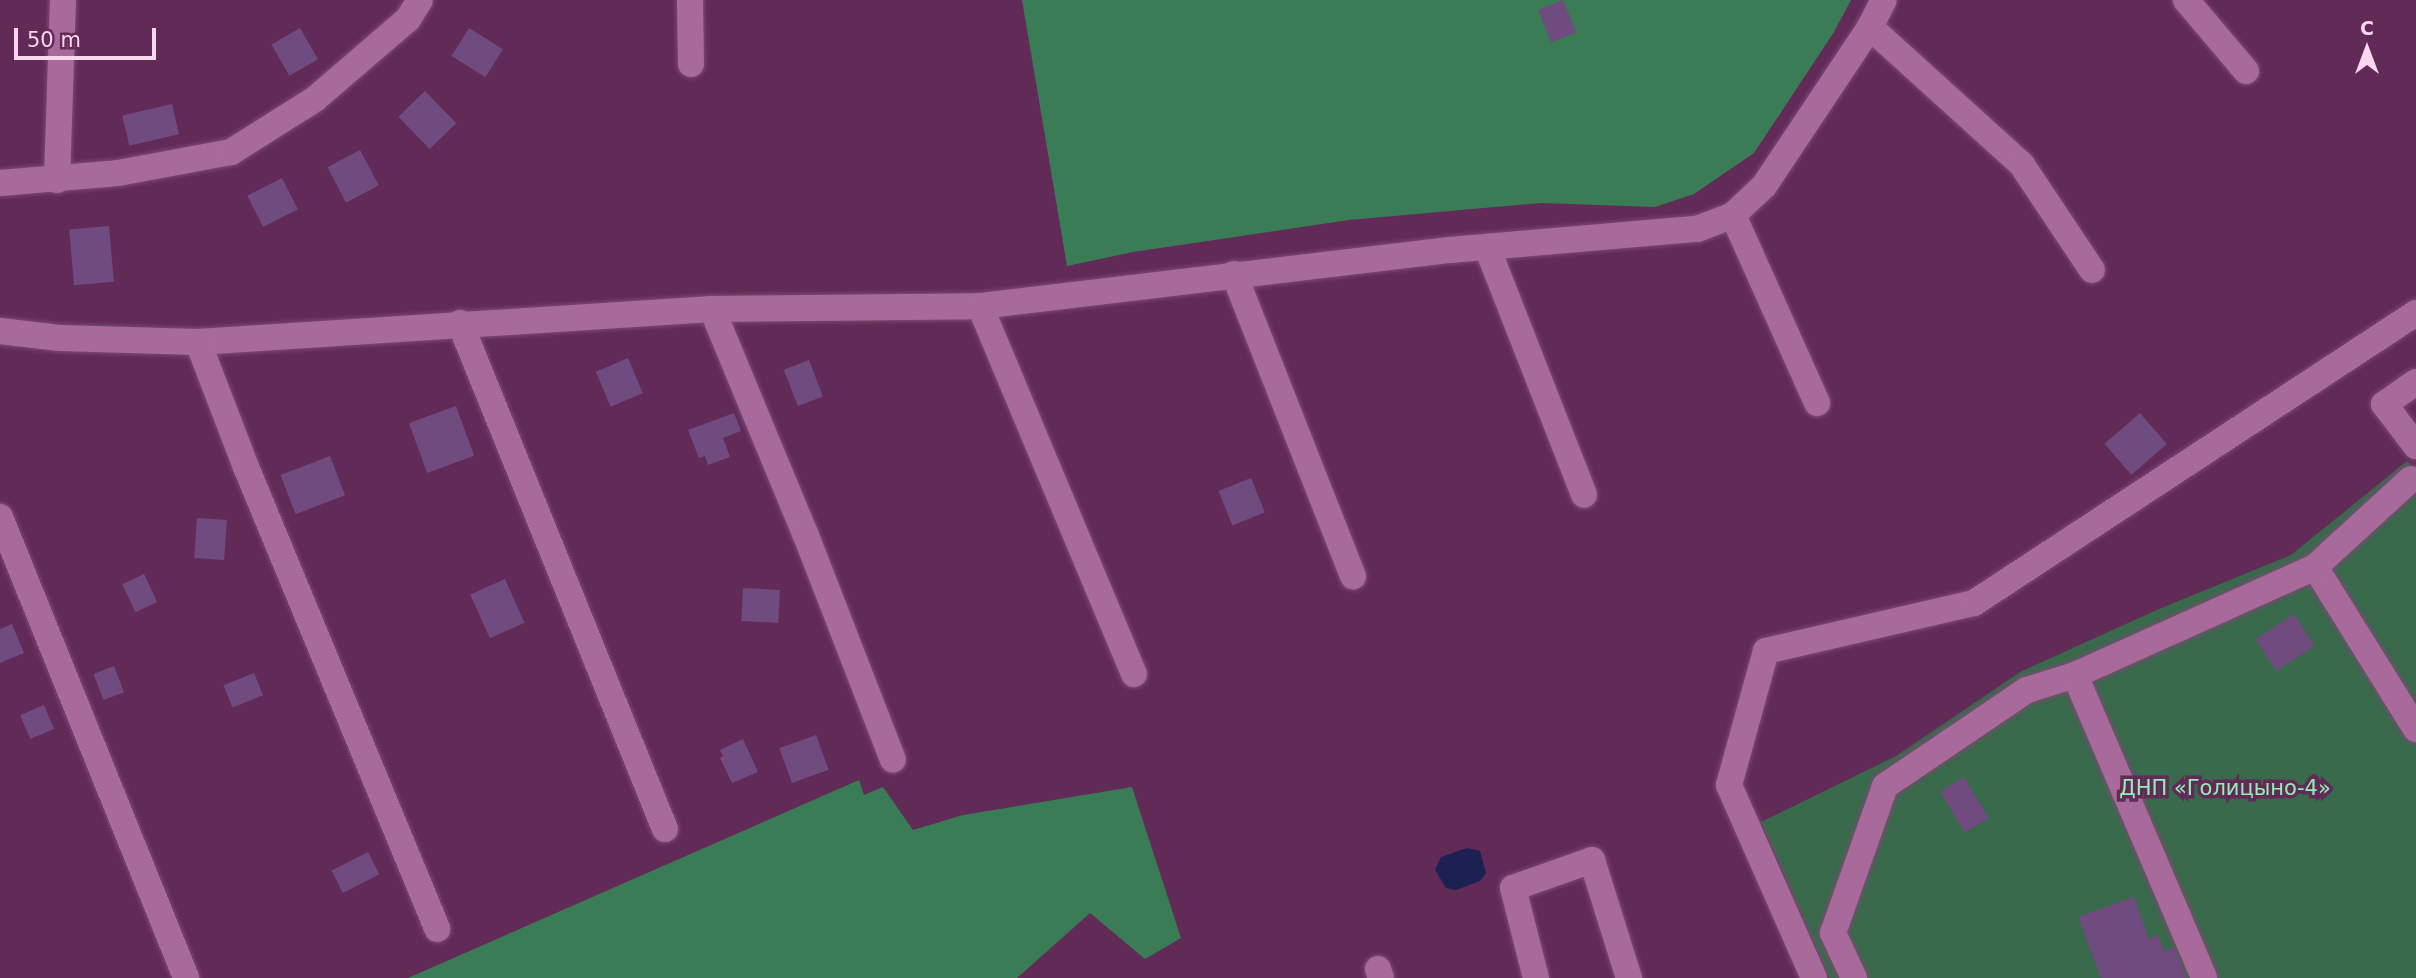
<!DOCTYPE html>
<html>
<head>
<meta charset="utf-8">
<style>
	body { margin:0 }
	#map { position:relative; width:2416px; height:978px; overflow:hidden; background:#622a57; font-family:"DejaVu Sans",sans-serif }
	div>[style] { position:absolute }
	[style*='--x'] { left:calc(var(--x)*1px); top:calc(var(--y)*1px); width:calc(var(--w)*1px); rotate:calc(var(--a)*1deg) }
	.green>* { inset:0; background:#396a4c }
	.forest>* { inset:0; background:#3a7c55 }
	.water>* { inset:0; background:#1c2053 }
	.building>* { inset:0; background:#704b80; transform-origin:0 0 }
	.roads { filter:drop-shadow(0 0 2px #7b4a72) drop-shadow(0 0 2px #7b4a72) }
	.minor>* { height:26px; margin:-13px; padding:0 13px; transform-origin:13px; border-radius:13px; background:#a86a9a }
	span { translate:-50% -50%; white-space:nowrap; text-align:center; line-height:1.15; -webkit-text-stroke:7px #622a57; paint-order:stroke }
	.park-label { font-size:21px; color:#91efb4 }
	.north { position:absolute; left:2332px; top:14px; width:70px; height:70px; -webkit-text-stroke:5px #622a57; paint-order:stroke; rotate:0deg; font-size:19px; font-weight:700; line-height:28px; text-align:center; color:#fad7f0 }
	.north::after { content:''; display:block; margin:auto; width:24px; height:32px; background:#fad7f0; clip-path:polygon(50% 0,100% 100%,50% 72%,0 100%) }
	.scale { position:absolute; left:14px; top:28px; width:142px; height:32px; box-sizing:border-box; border:4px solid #fad7f0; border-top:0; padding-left:9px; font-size:21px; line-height:24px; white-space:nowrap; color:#fad7f0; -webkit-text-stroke:5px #622a57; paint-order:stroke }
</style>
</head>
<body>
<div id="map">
	<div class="green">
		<i style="clip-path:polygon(2407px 461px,2416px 473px,2416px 978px,1829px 978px,1761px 822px,1896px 756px,2020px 672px,2159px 609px,2291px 555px)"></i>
	</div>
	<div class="forest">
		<i style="clip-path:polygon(1022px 0,1851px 0,1834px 32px,1754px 153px,1694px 194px,1655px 207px,1541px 203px,1349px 220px,1133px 252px,1067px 266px)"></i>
		<i style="clip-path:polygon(859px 780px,864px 795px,883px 787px,913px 830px,963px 815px,1132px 787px,1181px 938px,1145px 959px,1090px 913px,1017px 978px,408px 978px)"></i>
	</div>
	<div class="water">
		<i style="clip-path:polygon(1467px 848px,1480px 851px,1486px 873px,1480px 881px,1456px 890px,1446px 888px,1435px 870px,1441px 857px)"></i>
	</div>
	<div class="building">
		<i style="left:1563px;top:0;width:35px;height:27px;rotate:68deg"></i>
		<i style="left:300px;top:28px;width:36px;height:33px;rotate:60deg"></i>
		<i style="left:469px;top:28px;width:40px;height:33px;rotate:32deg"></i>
		<i style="left:425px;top:91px;width:45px;height:37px;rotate:46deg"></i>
		<i style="left:172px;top:104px;width:31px;height:51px;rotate:77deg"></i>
		<i style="left:360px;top:150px;width:40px;height:37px;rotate:62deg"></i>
		<i style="left:282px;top:178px;width:35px;height:39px;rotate:63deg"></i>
		<i style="left:109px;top:226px;width:56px;height:40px;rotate:85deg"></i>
		<i style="left:628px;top:358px;width:38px;height:35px;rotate:67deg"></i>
		<i style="left:809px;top:360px;width:39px;height:27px;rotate:69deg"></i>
		<i style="left:456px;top:406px;width:53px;height:50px;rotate:70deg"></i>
		<i style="clip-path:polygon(734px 413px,741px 431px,723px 438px,730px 457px,708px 465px,705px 456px,699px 458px,688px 430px)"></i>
		<i style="left:2140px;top:413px;width:41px;height:47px;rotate:49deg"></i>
		<i style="left:330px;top:456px;width:42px;height:53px;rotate:69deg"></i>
		<i style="left:1251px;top:478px;width:37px;height:35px;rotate:68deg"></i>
		<i style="left:197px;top:518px;width:30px;height:40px;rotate:4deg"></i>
		<i style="left:144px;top:574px;width:31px;height:24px;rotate:65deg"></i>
		<i style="left:505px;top:579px;width:48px;height:38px;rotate:66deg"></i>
		<i style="left:743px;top:588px;width:37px;height:33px;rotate:3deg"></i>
		<i style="left:2294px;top:614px;width:38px;height:46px;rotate:57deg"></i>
		<i style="clip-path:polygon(12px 624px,24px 653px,0 663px,0 629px)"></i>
		<i style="left:114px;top:666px;width:28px;height:22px;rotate:69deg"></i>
		<i style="left:254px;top:673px;width:24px;height:33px;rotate:68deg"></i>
		<i style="left:44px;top:705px;width:26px;height:26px;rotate:67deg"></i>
		<i style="left:816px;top:735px;width:37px;height:39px;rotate:70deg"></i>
		<i style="clip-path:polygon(743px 739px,758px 772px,732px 783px,720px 758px,723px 756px,720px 750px)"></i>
		<i style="left:1964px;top:777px;width:48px;height:28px;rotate:59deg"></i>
		<i style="left:368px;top:852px;width:25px;height:41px;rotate:63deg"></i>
		<i style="clip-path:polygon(2134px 897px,2149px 939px,2158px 935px,2164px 951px,2174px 947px,2186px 978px,2101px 978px,2078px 917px)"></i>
	</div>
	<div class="roads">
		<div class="minor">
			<i style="--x:690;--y:0;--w:64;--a:89.1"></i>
			<i style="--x:2186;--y:0;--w:93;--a:49.8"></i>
			<i style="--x:1870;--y:27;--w:205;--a:42.2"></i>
			<i style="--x:2022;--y:165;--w:126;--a:56.3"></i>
			<i style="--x:57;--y:180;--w:180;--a:-88.1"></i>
			<i style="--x:0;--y:183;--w:118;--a:-4.8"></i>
			<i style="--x:118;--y:173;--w:115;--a:-10.5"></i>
			<i style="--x:231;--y:152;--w:99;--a:-32.2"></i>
			<i style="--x:315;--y:99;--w:123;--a:-40.7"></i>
			<i style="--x:408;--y:19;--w:22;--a:-58"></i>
			<i style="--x:1733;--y:215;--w:206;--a:65.9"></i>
			<i style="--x:1487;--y:247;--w:266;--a:68.6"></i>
			<i style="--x:1234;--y:274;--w:325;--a:68.5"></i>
			<i style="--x:980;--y:306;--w:399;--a:67.3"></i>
			<i style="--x:712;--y:309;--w:243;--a:67.5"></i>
			<i style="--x:805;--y:533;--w:243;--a:68.8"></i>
			<i style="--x:460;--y:323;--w:546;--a:67.95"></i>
			<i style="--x:0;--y:331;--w:60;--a:6.7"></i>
			<i style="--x:60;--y:338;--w:138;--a:1.7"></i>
			<i style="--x:198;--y:342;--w:515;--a:-3.67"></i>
			<i style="--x:712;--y:309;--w:268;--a:-0.6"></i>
			<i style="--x:980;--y:306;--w:473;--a:-6.8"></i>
			<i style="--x:1450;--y:250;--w:248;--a:-4.9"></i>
			<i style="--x:1697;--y:229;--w:39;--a:-21"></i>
			<i style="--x:1733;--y:215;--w:42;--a:-43.1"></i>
			<i style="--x:1764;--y:186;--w:191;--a:-56.3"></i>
			<i style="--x:1870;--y:27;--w:30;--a:-63"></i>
			<i style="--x:198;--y:342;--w:134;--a:69"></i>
			<i style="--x:246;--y:467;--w:500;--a:67.5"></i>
			<i style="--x:2416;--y:382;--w:39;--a:145"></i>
			<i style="--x:2384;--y:404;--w:53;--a:52.7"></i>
			<i style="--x:0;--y:517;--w:497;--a:68"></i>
			<i style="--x:2315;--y:567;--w:191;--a:58.1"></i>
			<i style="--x:2075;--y:675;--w:329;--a:66.9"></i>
			<i style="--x:1378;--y:969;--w:9;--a:72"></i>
			<i style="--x:1536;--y:978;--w:93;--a:-104.3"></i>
			<i style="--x:1513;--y:888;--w:84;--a:-19.5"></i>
			<i style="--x:1592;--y:860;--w:124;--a:72.6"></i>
			<i style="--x:1814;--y:978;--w:211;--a:-113.8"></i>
			<i style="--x:1729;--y:785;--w:139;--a:-74.6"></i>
			<i style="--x:1766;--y:651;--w:213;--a:-13"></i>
			<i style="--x:1974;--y:603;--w:529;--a:-33.27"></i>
			<i style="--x:1854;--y:978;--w:50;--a:-115"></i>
			<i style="--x:1833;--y:933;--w:156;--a:-70.5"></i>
			<i style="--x:1885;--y:786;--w:171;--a:-34.1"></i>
			<i style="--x:2027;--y:690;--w:50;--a:-17.4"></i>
			<i style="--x:2075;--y:675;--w:263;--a:-24.2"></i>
			<i style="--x:2315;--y:567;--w:130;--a:-42.5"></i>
		</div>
	</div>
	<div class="park-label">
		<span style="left:2225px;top:788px">ДНП «Голицыно-4»</span>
	</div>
	<div class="north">С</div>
	<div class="scale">50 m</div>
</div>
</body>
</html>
